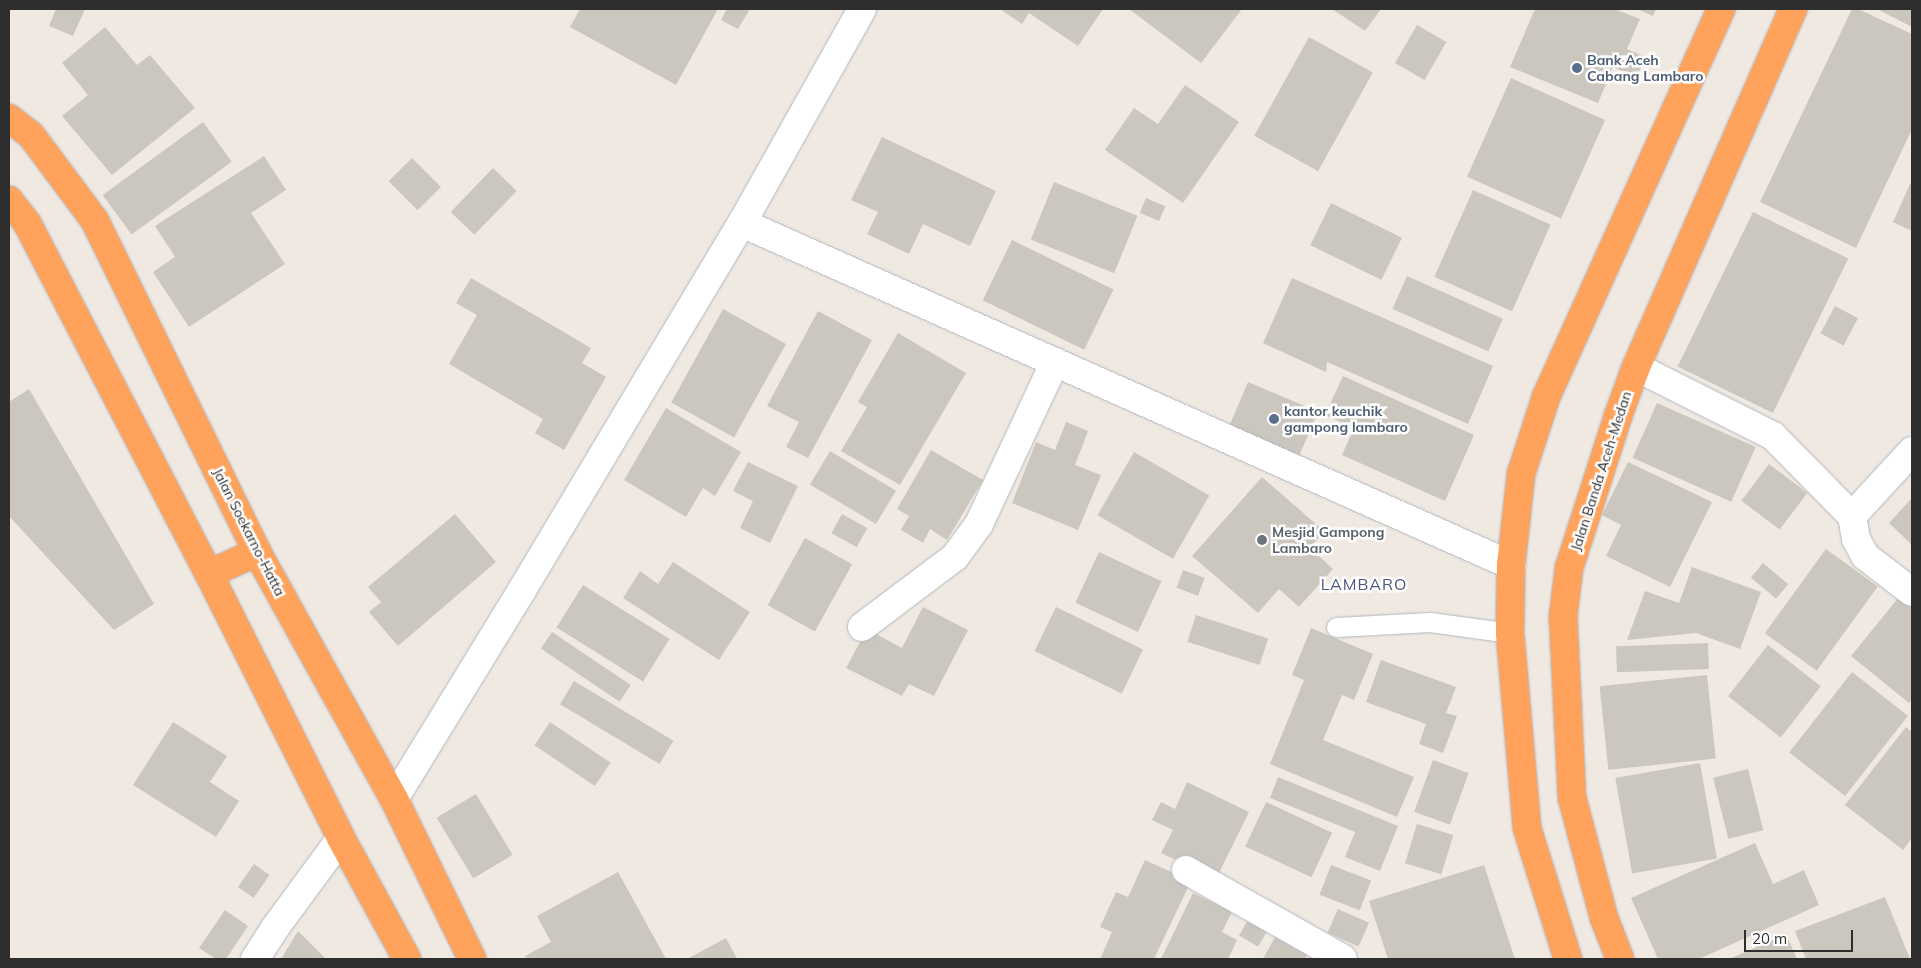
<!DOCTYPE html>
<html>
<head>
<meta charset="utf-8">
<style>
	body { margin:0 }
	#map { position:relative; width:1921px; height:968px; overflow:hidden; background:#efe9e1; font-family:Mulish,sans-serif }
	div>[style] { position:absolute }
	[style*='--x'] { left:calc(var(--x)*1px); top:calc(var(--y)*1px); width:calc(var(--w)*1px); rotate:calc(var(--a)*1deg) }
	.building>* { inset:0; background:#cbc7bf; transform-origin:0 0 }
	.roads { filter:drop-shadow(0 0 1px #b4b7c1) drop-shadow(0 0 1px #b4b7c1) }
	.lane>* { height:19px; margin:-9.5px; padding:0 9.5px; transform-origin:9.5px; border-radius:9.5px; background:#fff }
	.street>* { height:28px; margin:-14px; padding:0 14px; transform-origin:14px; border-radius:14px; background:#fff }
	.secondary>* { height:28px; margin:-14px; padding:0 14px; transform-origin:14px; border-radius:14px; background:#fff }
	.highway>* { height:28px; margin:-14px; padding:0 14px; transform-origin:14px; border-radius:14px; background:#ffa35c }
	.dots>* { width:14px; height:14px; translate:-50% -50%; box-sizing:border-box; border:2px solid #fff; border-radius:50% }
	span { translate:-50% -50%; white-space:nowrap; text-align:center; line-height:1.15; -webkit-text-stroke:5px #fff; paint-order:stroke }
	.service-label { font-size:14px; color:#4e5e75; font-weight:700 }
	.left { translate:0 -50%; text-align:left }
	.street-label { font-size:14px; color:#2e2e2e }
	.worship-label { font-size:14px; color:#5b616d; font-weight:700 }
	.quarter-label { font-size:16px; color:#4d5680; letter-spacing:1px }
	.frame { position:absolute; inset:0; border:10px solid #2e2e2e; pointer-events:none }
	.scale { position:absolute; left:1744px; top:930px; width:109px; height:22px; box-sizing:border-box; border:2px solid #2e2e2e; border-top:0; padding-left:6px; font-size:15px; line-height:18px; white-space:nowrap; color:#2e2e2e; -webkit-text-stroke:4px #fff; paint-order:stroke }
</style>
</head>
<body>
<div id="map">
	<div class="building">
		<i style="clip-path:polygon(56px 9px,85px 9px,73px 36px,49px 26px)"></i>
		<i style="clip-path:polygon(580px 9px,718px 9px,676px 85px,570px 27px)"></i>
		<i style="clip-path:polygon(727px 9px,750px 9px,738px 29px,721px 20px)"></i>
		<i style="clip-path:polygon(1000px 9px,1103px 9px,1078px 46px,1029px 13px,1022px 24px)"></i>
		<i style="clip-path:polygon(1129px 9px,1242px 9px,1201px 63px)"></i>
		<i style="clip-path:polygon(1332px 9px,1381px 9px,1365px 31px)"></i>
		<i style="clip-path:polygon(1535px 9px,1614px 9px,1640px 19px,1627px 49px,1645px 57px,1637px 77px,1613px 67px,1598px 103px,1510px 67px)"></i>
		<i style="clip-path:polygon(1637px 9px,1656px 9px,1653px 16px)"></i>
		<i style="clip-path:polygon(1852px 9px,1858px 9px,1912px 34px,1912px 129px,1856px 248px,1760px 202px)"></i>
		<i style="clip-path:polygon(1877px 9px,1912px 9px,1912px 27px)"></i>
		<i style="left:1417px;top:25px;width:34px;height:44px;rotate:30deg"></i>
		<i style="clip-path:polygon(105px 27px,137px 65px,150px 55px,195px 108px,112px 175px,62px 116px,88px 95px,62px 63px)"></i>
		<i style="left:1309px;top:37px;width:73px;height:113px;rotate:29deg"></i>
		<i style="left:1511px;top:78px;width:103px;height:108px;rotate:24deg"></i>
		<i style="clip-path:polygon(1185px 85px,1239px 122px,1183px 203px,1105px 150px,1134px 108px,1158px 124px)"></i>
		<i style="left:203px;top:122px;width:49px;height:124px;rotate:54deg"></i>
		<i style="clip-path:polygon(882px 137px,996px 191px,970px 246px,923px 224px,909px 254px,867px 234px,878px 212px,851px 200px)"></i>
		<i style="clip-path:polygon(264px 156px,286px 190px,251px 213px,285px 264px,189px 327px,153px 272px,175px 257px,155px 226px)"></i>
		<i style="left:412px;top:158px;width:41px;height:33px;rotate:45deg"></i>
		<i style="left:493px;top:168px;width:33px;height:61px;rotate:44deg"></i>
		<i style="left:1054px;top:182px;width:90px;height:62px;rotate:22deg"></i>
		<i style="clip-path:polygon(1910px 184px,1912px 184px,1912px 231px,1893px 222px)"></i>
		<i style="left:1473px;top:190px;width:85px;height:95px;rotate:24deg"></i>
		<i style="left:1146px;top:198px;width:21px;height:16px;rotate:23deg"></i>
		<i style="left:1331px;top:203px;width:79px;height:47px;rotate:26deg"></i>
		<i style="left:1753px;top:212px;width:106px;height:172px;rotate:26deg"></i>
		<i style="left:1012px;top:240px;width:113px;height:67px;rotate:26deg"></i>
		<i style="left:1407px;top:276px;width:105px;height:36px;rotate:24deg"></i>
		<i style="clip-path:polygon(471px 278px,591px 348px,582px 363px,606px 377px,564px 450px,535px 433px,543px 419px,449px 364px,477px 315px,456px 303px)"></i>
		<i style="clip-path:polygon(1292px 278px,1493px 366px,1468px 424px,1327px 362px,1326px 372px,1263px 343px)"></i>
		<i style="left:1835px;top:306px;width:26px;height:31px;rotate:28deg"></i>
		<i style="left:723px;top:309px;width:72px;height:107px;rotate:29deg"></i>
		<i style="clip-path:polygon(818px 311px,872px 340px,808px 458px,786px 447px,799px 422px,767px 406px)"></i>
		<i style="clip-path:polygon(898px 333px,966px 373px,900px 485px,841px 451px,867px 407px,858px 402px)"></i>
		<i style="clip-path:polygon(1343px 376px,1474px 435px,1445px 501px,1342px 455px,1354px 428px,1325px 415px)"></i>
		<i style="left:1248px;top:382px;width:76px;height:49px;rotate:23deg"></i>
		<i style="clip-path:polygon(29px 389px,154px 604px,114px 630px,9px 516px,9px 402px)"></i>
		<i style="left:1657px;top:403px;width:108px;height:60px;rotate:24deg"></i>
		<i style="clip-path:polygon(666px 408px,741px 452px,715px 496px,703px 488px,686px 517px,624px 480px)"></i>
		<i style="clip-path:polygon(1066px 422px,1088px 431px,1075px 465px,1101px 475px,1078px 530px,1012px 503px,1036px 442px,1055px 450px)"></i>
		<i style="clip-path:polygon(931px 450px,983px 480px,947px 540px,930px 529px,923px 543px,901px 530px,909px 516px,897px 509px)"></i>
		<i style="left:830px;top:451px;width:77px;height:39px;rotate:31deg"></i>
		<i style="left:1134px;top:452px;width:87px;height:73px;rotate:30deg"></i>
		<i style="clip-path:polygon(748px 462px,798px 486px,770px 543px,740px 528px,753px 501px,733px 491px)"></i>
		<i style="clip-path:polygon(1628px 462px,1712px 502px,1670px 587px,1606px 556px,1621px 525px,1602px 515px)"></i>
		<i style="left:1769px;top:464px;width:48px;height:46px;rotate:37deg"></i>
		<i style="clip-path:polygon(1262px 477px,1324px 531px,1310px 548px,1333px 569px,1299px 607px,1279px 589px,1258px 613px,1192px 556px)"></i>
		<i style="clip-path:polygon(1912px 498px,1912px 545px,1889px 523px)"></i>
		<i style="clip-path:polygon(455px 514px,496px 562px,398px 646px,369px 612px,381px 602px,368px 587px)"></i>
		<i style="left:842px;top:514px;width:29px;height:22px;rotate:29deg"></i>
		<i style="left:805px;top:538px;width:54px;height:77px;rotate:29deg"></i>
		<i style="left:1826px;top:549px;width:64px;height:104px;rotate:36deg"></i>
		<i style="left:1099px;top:552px;width:69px;height:56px;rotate:25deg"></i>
		<i style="clip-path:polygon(673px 562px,750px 612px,719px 660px,623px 598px,640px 571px,658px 584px)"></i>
		<i style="left:1763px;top:563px;width:33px;height:19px;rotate:40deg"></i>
		<i style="clip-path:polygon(1692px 567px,1761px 592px,1740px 649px,1696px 633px,1627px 640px,1645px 591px,1679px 603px)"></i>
		<i style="left:1183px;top:570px;width:23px;height:19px;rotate:20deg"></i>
		<i style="left:583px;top:585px;width:102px;height:50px;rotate:32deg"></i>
		<i style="clip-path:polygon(1903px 592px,1912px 600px,1912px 699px,1909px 703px,1851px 656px)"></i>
		<i style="clip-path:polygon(923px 607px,968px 630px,934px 696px,909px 684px,902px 696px,846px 668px,867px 629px,902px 648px)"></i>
		<i style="left:1056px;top:607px;width:97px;height:49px;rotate:26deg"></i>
		<i style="left:1196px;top:615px;width:76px;height:28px;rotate:18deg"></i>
		<i style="clip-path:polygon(1311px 628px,1373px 654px,1354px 700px,1342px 695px,1323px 740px,1414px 777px,1397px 817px,1270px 764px,1304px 680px,1292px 675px)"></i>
		<i style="left:552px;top:632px;width:95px;height:20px;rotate:34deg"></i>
		<i style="left:1708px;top:643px;width:26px;height:92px;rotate:88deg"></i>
		<i style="left:1768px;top:645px;width:67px;height:65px;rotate:38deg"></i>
		<i style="clip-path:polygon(1381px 660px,1456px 687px,1446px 713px,1457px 716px,1443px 753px,1419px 744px,1426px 724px,1366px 702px)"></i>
		<i style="left:1852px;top:672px;width:71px;height:102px;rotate:38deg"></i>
		<i style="left:1707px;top:675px;width:84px;height:108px;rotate:84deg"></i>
		<i style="left:574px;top:681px;width:116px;height:27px;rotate:31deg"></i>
		<i style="clip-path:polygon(173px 722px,227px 756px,210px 782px,239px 801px,216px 837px,133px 785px)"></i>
		<i style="left:550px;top:722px;width:73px;height:28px;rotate:34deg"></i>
		<i style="clip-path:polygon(1906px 727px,1912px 732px,1912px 838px,1903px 850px,1845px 805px)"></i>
		<i style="left:1433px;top:760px;width:38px;height:55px;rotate:20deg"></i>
		<i style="left:1700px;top:763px;width:97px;height:86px;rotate:80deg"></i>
		<i style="left:1748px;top:769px;width:63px;height:36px;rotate:76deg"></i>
		<i style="clip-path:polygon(1278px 777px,1398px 826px,1380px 871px,1345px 857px,1355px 832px,1270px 798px)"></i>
		<i style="clip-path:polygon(1187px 782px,1249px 812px,1216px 879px,1161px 853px,1173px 830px,1152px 820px,1161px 802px,1175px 809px)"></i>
		<i style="left:476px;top:794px;width:71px;height:46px;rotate:59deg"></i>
		<i style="left:1266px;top:802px;width:73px;height:49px;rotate:25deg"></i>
		<i style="left:1417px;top:824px;width:38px;height:41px;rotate:17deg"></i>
		<i style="clip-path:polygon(1755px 843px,1773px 884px,1804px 870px,1819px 905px,1699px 959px,1658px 959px,1631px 898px)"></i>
		<i style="clip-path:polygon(1145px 860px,1191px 881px,1154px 959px,1100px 959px,1112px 932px,1100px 927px,1116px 892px,1128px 897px)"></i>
		<i style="left:254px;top:864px;width:19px;height:28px;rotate:35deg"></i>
		<i style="left:1331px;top:865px;width:43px;height:32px;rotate:21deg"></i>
		<i style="clip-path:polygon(1484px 865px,1515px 959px,1388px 959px,1369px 901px)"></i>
		<i style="clip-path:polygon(618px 872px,666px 959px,527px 959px,525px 956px,551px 942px,537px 916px)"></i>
		<i style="clip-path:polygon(1193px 893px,1232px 912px,1222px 932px,1237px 940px,1228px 959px,1161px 959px)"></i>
		<i style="clip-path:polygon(1885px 897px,1910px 959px,1806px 959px,1795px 931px)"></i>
		<i style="left:1338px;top:909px;width:34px;height:26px;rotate:24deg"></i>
		<i style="clip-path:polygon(225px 910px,248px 926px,226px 959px,216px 959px,199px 948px)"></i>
		<i style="left:1248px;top:920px;width:22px;height:18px;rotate:30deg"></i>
		<i style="clip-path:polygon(298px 931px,326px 959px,281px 959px)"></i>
		<i style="clip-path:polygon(1786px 934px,1797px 959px,1729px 959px)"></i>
		<i style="clip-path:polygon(1276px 935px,1308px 953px,1305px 959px,1263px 959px)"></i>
		<i style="clip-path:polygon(726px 938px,737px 959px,687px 959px)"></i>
	</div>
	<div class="roads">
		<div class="lane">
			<i style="--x:1336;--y:627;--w:94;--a:-3"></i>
			<i style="--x:1430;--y:622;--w:81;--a:7.8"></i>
		</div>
		<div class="street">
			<i style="--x:742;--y:223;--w:842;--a:23.98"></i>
			<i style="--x:1636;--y:367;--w:153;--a:26.7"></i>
			<i style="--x:1773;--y:436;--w:112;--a:45.4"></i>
			<i style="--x:1912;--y:451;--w:88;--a:132.7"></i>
			<i style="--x:1852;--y:516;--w:23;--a:80"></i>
			<i style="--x:1856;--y:539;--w:19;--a:62"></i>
			<i style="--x:1865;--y:556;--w:59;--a:37.5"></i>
			<i style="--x:862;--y:627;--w:116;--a:-37"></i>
			<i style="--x:955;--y:557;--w:41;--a:-54"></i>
			<i style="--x:979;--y:524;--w:179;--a:-64.9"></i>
			<i style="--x:394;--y:799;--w:245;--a:-58.5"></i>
			<i style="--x:522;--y:590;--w:428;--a:-59.1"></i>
			<i style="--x:742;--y:223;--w:245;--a:-60.7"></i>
			<i style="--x:1186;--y:870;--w:180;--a:29.5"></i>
		</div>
		<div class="secondary">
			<i style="--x:255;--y:959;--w:37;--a:-57"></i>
			<i style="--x:275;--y:928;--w:112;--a:-53.7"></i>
		</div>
		<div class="highway">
			<i style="--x:9;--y:118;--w:28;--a:38"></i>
			<i style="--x:31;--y:135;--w:107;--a:53.3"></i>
			<i style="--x:95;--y:221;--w:369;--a:63.9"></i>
			<i style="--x:257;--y:552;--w:282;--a:61"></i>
			<i style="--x:394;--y:799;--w:178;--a:64"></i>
			<i style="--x:9;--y:200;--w:29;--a:52"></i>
			<i style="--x:27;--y:223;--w:395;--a:62.6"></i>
			<i style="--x:209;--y:574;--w:295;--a:63.4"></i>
			<i style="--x:341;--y:838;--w:138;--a:61.4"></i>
			<i style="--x:209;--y:574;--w:53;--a:-24.6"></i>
			<i style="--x:1568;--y:959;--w:137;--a:-107.4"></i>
			<i style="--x:1527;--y:828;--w:196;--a:-95"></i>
			<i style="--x:1510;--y:633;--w:68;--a:-89.2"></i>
			<i style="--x:1511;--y:565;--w:92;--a:-83.7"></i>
			<i style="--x:1521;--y:474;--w:81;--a:-72"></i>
			<i style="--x:1546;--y:397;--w:426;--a:-65.7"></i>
			<i style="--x:1620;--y:959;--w:44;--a:-111.3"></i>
			<i style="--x:1604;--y:918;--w:124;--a:-104.9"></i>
			<i style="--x:1572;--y:798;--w:181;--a:-92.8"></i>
			<i style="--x:1563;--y:617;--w:49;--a:-83"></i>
			<i style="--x:1569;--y:568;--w:160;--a:-72.1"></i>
			<i style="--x:1618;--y:416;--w:52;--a:-69.8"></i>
			<i style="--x:1636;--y:367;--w:391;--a:-66.3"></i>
		</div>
	</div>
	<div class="dots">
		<i style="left:1577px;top:68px;background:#5c6f8a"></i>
		<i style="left:1274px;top:419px;background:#5c6f8a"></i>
		<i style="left:1262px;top:540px;background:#6b7280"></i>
	</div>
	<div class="service-label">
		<span class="left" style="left:1587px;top:68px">Bank Aceh<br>Cabang Lambaro</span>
		<span class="left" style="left:1284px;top:419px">kantor keuchik<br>gampong lambaro</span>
	</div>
	<div class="street-label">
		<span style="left:1601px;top:471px;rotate:-72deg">Jalan Banda Aceh-Medan</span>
		<span style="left:249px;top:532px;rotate:63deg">Jalan Soekarno-Hatta</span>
	</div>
	<div class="worship-label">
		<span class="left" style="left:1272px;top:540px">Mesjid Gampong<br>Lambaro</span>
	</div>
	<div class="quarter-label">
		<span style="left:1364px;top:584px">LAMBARO</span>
	</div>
	<div class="frame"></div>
	<div class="scale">20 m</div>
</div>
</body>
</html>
